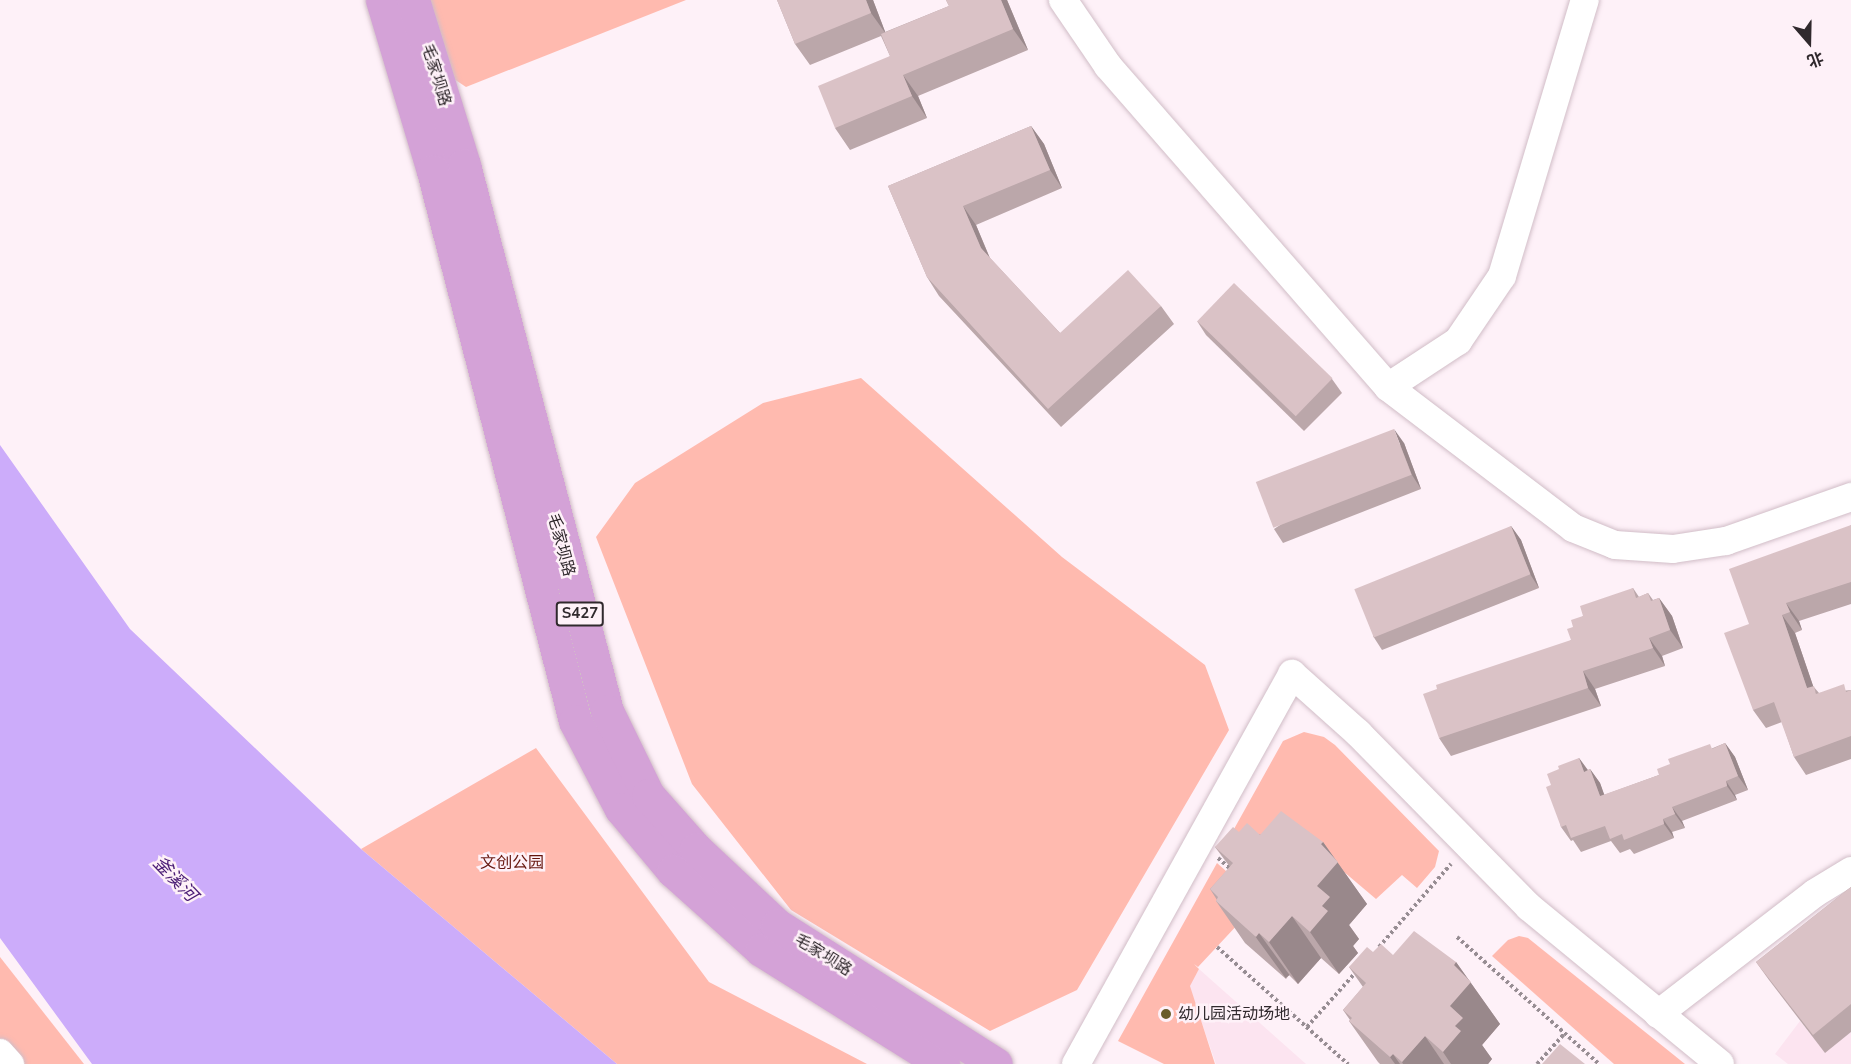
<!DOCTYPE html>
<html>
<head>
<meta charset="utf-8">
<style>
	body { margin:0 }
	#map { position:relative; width:1851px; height:1064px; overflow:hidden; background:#fef1f8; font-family:"Nunito Sans","Noto Sans SC",sans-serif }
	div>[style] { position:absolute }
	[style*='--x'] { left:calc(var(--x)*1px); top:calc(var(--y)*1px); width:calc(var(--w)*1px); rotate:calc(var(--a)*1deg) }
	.built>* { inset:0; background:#fce4f0 }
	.green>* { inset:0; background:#ffbaaf }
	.water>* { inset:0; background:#ccacfa }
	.path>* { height:4px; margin-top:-2px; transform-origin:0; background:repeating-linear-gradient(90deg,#978d93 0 3px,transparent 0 6px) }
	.roads { filter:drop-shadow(0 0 2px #d1bdc7) drop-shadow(0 0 2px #d1bdc7) }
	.minor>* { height:28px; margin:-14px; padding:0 14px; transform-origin:14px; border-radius:14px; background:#fff }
	.major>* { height:33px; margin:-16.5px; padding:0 16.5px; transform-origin:16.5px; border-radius:16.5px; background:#d4a2d7 }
	.wall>* { inset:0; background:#bba7aa }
	.shaded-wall>* { inset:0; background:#99888b; transform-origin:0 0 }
	.building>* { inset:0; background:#dac2c6; transform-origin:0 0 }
	.dots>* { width:16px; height:16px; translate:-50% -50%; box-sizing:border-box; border:3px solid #fef1f8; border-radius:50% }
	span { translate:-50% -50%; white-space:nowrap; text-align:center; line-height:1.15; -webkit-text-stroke:5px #fef1f8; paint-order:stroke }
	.shield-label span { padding:2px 4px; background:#fef1f8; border:2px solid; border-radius:4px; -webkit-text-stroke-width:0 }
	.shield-label { font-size:15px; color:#30292d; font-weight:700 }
	.street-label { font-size:16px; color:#30292d }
	.park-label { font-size:16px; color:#66160e }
	.poi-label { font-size:16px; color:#30292d }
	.left { translate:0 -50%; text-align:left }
	.water-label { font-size:18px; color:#4a1c75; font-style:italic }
	.north { position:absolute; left:1779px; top:12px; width:60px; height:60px; -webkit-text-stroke:4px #fef1f8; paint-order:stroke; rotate:160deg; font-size:16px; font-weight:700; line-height:24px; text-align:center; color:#30292d }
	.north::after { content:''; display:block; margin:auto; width:21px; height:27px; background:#30292d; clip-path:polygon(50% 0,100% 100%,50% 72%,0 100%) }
</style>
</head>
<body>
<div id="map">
	<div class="built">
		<i style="clip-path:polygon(1199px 969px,1306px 1064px,1216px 1064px,1189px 986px)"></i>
		<i style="clip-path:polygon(1800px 1021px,1825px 1052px,1851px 1032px,1851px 1064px,1788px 1064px,1775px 1054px)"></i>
	</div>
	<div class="green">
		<i style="clip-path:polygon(425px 0,686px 0,466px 87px,454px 79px)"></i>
		<i style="clip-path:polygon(861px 378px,1062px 557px,1205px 665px,1229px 730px,1077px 990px,990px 1031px,791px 910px,692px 784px,596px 537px,635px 483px,763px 403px)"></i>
		<i style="clip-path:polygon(1304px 732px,1324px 737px,1335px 745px,1439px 851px,1435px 867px,1417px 888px,1402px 875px,1376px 899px,1298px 833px,1224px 847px,1283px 741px)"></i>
		<i style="clip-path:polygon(536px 748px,709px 982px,867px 1064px,617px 1064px,361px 849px)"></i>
		<i style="clip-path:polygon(1217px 863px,1244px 887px,1254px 907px,1198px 967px,1194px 964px,1199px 969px,1190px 986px,1215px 1064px,1164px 1064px,1118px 1041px)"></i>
		<i style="clip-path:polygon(1519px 936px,1528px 938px,1685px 1064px,1614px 1064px,1492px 956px,1508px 940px)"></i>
		<i style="clip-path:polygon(0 957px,84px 1064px,0 1064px)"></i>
	</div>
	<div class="water">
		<i style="clip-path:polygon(0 445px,130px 629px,361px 849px,617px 1064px,92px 1064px,0 938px)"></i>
	</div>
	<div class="path">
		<i style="--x:1218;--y:858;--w:20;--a:41"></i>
		<i style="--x:1457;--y:937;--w:191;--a:41.8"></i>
		<i style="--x:1217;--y:947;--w:176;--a:41.8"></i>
		<i style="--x:1379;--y:947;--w:110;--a:-49.1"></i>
		<i style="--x:1307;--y:1027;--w:74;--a:-48.3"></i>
		<i style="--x:1537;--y:1064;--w:42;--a:-47.9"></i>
	</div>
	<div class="roads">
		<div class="minor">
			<i style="--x:1063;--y:0;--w:80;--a:55.7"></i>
			<i style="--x:1108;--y:66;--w:426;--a:48.9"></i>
			<i style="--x:1388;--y:387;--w:233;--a:37.3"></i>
			<i style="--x:1573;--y:528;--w:45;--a:22"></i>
			<i style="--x:1615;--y:545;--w:58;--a:3.9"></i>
			<i style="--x:1673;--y:549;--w:54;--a:-8.6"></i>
			<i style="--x:1726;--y:541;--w:133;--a:-19.4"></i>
			<i style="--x:1388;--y:387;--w:84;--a:-33.3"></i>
			<i style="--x:1458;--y:341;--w:78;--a:-55.9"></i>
			<i style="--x:1502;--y:276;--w:288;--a:-73.3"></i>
			<i style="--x:1658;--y:1014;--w:198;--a:-37.6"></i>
			<i style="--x:1815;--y:893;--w:42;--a:-31.4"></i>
			<i style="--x:0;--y:1053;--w:15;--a:48"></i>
			<i style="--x:1076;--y:1064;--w:446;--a:-61"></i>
			<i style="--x:1292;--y:674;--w:89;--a:41.8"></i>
			<i style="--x:1358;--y:733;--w:244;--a:45.5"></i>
			<i style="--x:1529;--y:907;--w:247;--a:39.4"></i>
		</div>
		<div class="major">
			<i style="--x:382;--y:0;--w:178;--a:73.4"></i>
			<i style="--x:433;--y:171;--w:568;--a:75.52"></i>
			<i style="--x:575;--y:721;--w:99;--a:62.4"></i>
			<i style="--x:621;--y:809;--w:81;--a:50"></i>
			<i style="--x:673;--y:871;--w:118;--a:41.9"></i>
			<i style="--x:761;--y:950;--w:215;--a:32.1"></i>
			<i style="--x:413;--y:0;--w:173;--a:72.8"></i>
			<i style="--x:464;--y:165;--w:564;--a:75.32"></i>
			<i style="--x:607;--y:711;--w:93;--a:64"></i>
			<i style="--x:648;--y:795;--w:72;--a:48.4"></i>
			<i style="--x:696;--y:849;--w:111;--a:43.2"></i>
			<i style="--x:777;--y:925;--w:259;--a:32.4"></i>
		</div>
	</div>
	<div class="wall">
		<i style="clip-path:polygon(777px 0,873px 0,885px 32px,949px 6px,946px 0,1007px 0,1028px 50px,918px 96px,927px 118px,850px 150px,835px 128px,890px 56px,881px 36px,810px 65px,795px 44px)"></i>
		<i style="clip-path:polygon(1031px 126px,1044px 144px,1062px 188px,976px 225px,990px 258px,1060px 333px,1161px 306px,1174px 324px,1061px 427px,939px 296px,927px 277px,888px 186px)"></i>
		<i style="clip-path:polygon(1197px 321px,1332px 379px,1342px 393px,1304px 431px,1206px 335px)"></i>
		<i style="clip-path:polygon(1404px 443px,1421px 489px,1283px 543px,1274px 529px)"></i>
		<i style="clip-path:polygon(1851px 525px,1851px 604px,1799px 621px,1802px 630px,1795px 633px,1813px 686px,1819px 693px,1851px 690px,1851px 759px,1806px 775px,1794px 757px,1782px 722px,1766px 728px,1753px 710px,1749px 624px)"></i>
		<i style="clip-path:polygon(1511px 526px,1521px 540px,1539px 588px,1382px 650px,1373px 636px)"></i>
		<i style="clip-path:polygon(1633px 588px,1639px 597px,1648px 593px,1653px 600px,1659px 598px,1672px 616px,1683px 648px,1662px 656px,1665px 666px,1595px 689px,1601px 706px,1451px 756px,1439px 738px,1571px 640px,1573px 627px,1583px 616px)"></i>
		<i style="clip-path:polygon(1725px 743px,1735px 757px,1748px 790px,1735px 795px,1737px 800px,1682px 821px,1685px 828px,1672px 832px,1674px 838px,1634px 854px,1630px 849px,1620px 853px,1611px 841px,1581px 852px,1573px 840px,1571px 841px,1561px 827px,1551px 785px,1579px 758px,1588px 770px,1590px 769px,1600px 783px,1604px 795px,1659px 775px,1713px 748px)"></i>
		<i style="clip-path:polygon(1239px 832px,1323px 842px,1367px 904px,1349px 925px,1359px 939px,1353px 946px,1358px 953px,1339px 974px,1321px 958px,1298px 984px,1289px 975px,1286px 979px,1245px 943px,1216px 901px,1217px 900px,1210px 889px,1230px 867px,1215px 847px)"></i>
		<i style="clip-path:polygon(1851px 887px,1851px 1032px,1825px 1053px,1769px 980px,1756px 962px)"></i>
		<i style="clip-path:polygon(1393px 955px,1456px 962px,1500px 1024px,1482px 1045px,1492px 1059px,1488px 1064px,1380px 1064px,1378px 1062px,1349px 1021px,1350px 1020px,1343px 1010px,1363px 987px,1349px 967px)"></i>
	</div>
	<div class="shaded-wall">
		<i style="clip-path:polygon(866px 0,873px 0,886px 34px,871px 13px)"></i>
		<i style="clip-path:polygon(1001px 0,1007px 0,1028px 50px,1013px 29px)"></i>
		<i style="clip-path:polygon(903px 75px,918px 96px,927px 118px,912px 96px)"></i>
		<i style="clip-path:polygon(1031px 126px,1044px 144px,1062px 188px,1050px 170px)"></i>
		<i style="clip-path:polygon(963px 206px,976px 225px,993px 266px,981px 248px)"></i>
		<i style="clip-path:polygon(1394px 429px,1404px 443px,1421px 489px,1412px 475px)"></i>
		<i style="clip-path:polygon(1511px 526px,1521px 540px,1539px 588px,1530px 574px)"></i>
		<i style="clip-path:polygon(1659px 598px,1672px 616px,1683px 648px,1670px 630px)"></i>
		<i style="clip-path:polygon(1786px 603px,1799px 621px,1802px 630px,1790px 612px)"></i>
		<i style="clip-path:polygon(1782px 615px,1795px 633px,1820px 706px,1807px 688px)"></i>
		<i style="clip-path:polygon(1649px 638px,1662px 656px,1665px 666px,1653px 648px)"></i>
		<i style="clip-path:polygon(1583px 671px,1595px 689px,1601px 706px,1588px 688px)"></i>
		<i style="clip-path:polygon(1725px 743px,1735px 757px,1748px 790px,1738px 776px)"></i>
		<i style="clip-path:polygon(1579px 758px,1589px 772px,1584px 772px)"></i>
		<i style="clip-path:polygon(1590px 769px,1600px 783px,1610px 810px,1600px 796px)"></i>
		<i style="clip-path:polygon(1726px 781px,1735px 795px,1737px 800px,1727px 786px)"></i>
		<i style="clip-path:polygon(1672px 807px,1682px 821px,1685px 828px,1675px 814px)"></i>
		<i style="clip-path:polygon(1663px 819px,1672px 832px,1674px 838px,1664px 824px)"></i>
		<i style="clip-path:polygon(1323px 842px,1367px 904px,1349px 925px,1359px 939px,1353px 946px,1358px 953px,1339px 974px,1310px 932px,1322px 906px,1317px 886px,1321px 844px)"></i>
		<i style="clip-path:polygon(1292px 916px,1321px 958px,1298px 984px,1269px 942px)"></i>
		<i style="left:1259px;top:933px;width:52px;height:5px;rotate:54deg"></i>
		<i style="clip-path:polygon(1456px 962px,1500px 1024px,1482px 1045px,1492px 1059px,1488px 1064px,1451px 1064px,1443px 1052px,1450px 1006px,1454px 965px)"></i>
		<i style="clip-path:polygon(1425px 1036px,1444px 1064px,1403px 1064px,1402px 1062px)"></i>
		<i style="clip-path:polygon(1393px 1054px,1400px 1064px,1395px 1064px,1390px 1057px)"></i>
	</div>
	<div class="building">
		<i style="clip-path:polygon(777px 0,866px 0,871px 13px,795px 44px)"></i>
		<i style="clip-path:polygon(946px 0,1001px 0,1013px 29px,903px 75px,912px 96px,835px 128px,818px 86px,890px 56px,881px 34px,949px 6px)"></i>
		<i style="clip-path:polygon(1031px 126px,1050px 170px,963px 206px,981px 248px,1060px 333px,1128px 270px,1161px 306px,1048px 409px,927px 277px,888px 186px)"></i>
		<i style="left:1234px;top:283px;width:137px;height:53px;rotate:44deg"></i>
		<i style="left:1394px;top:429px;width:49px;height:148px;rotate:69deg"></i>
		<i style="clip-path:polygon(1851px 525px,1851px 582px,1786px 603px,1790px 612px,1782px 615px,1807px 688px,1814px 686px,1816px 694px,1844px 684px,1846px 692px,1851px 690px,1851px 736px,1794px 757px,1774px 702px,1753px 710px,1724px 633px,1749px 624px,1729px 569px)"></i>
		<i style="left:1511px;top:526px;width:52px;height:169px;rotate:68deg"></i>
		<i style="clip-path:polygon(1633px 588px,1636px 598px,1648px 593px,1651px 601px,1659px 598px,1670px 630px,1649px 638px,1653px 648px,1583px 671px,1588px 688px,1439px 738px,1423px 694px,1437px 689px,1436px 685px,1571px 640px,1567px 629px,1573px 627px,1571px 620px,1583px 616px,1580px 606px)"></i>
		<i style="clip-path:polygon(1725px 743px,1738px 776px,1726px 781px,1727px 786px,1672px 807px,1675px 814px,1663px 819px,1664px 824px,1624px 840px,1622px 834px,1610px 839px,1605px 826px,1571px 838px,1566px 825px,1561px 827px,1546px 787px,1551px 785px,1547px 774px,1559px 769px,1558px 766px,1579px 758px,1584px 772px,1590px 769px,1600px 796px,1659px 775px,1657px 769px,1670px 764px,1668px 759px,1710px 744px,1712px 749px)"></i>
		<i style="clip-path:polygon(1281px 811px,1323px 842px,1321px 844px,1338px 862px,1317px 886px,1330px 897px,1322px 906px,1328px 911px,1310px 932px,1292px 916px,1269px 942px,1259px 933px,1256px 937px,1216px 901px,1218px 897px,1210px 889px,1233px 863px,1215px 847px,1233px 827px,1239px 832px,1247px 823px,1260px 835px)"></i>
		<i style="clip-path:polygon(1851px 887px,1851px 1004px,1813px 1035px,1756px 962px)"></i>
		<i style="clip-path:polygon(1414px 931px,1456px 962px,1454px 965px,1471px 982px,1450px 1006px,1463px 1018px,1455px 1026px,1461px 1031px,1443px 1052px,1425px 1036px,1402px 1062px,1393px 1054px,1390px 1057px,1349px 1021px,1352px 1018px,1343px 1010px,1366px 983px,1349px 967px,1367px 947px,1373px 952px,1381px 944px,1393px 955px)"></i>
		<i style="clip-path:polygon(1560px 1044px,1585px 1064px,1542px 1064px)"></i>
	</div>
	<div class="dots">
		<i style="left:1166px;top:1014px;background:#695c29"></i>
	</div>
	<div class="shield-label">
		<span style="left:580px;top:614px">S427</span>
	</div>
	<div class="street-label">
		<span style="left:436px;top:75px;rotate:73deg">毛家坝路</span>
		<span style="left:561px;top:545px;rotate:75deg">毛家坝路</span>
		<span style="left:823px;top:955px;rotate:32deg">毛家坝路</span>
	</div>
	<div class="park-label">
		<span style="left:512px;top:863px">文创公园</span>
	</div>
	<div class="poi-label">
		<span class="left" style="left:1178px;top:1014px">幼儿园活动场地</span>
	</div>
	<div class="water-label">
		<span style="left:175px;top:879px;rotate:46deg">釜溪河</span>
	</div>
	<div class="north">北</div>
</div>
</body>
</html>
